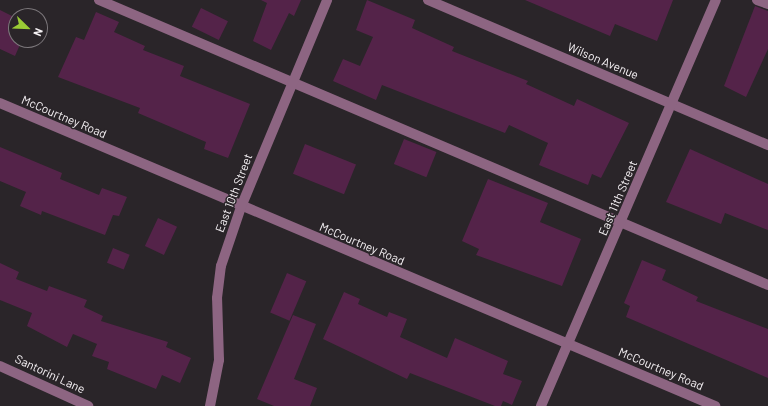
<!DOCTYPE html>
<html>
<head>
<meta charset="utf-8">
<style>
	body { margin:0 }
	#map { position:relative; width:768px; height:406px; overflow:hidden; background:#2a2529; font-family:Barlow,sans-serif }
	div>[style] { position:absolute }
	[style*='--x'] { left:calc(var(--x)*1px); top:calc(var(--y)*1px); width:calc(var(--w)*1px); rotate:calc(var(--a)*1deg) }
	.building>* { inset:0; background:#542349; transform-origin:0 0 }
	.minor>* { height:10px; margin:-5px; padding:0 5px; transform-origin:5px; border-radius:5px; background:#8d6582 }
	span { translate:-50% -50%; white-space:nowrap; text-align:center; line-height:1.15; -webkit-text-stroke:3px #2a2529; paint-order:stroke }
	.street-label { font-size:12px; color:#f6f2f5 }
	.north { position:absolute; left:8px; top:8px; width:40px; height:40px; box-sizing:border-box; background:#2a2529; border:1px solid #7c777b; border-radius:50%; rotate:113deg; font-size:11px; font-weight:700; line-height:16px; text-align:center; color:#f6f2f5 }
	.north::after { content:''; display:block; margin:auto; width:14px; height:18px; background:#9acb35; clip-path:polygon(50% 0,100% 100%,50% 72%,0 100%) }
</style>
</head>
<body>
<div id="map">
	<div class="building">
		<i style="clip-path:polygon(261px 0,301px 0,294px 16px,289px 13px,271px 50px,253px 41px,267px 3px)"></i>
		<i style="clip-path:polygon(367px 0,415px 20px,412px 28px,454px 47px,452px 51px,528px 81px,526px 84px,574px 106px,577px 99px,629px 123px,601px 178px,592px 174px,588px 185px,539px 165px,548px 143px,509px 125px,505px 133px,382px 85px,376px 100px,333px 81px,343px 59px,360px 66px,373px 37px,356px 30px)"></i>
		<i style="clip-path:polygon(525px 0,673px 0,657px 41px,615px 24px,610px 36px)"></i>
		<i style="clip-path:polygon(755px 6px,768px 11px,768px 49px,746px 97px,724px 86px)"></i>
		<i style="left:201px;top:8px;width:30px;height:21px;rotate:26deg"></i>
		<i style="clip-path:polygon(0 10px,16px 18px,16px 40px,22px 40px,15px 56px,0 49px)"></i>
		<i style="clip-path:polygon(96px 12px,119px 22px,114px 32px,145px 46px,143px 50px,184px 66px,180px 76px,250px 104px,228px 158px,204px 149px,206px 142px,138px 113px,140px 108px,58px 77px,76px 37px,84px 40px)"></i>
		<i style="left:404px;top:139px;width:35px;height:27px;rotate:22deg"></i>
		<i style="left:305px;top:144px;width:55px;height:32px;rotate:22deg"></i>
		<i style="clip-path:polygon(0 147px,62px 173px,60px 179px,99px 195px,102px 188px,127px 197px,119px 216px,113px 215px,105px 235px,42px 211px,41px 215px,20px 206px,26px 192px,0 181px)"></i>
		<i style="clip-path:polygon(690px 149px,768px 184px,768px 230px,725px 213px,721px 224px,666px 202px)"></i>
		<i style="clip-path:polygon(488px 179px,548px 203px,540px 222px,581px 239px,562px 286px,476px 255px,479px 249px,462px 241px)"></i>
		<i style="left:158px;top:218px;width:21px;height:31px;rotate:25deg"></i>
		<i style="left:113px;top:248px;width:18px;height:16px;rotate:22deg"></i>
		<i style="clip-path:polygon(642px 260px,666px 270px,662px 280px,698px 297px,696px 301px,768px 329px,768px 378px,626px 317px,630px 306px,624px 303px)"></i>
		<i style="clip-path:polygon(0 263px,19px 272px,16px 279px,47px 291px,49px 286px,87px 300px,84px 307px,103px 316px,101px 321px,168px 342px,166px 347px,191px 358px,180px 383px,162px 375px,156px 389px,107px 369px,109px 362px,92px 356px,97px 344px,73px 334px,67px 347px,27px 326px,32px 313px,0 300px)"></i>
		<i style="left:287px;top:273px;width:21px;height:43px;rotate:23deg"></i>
		<i style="clip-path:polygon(344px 292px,360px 299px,358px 304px,387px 317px,389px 312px,407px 319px,400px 337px,447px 358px,455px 338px,508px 361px,503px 374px,522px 381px,512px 405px,503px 401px,501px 406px,495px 406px,410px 373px,407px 379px,323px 339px)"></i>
		<i style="clip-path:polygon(293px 315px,316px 324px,294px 379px,317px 388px,310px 406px,274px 406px,257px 399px)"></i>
	</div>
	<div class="minor">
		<i style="--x:99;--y:0;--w:727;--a:23.07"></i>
		<i style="--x:428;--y:0;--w:370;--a:23.1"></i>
		<i style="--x:757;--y:0;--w:12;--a:20"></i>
		<i style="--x:0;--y:103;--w:777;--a:22.97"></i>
		<i style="--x:0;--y:366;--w:97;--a:24.4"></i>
		<i style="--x:210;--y:406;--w:47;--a:-78.9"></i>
		<i style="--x:219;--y:360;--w:62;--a:-91.8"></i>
		<i style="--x:217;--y:298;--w:32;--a:-83"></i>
		<i style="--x:221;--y:266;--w:62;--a:-71.3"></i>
		<i style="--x:241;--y:207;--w:224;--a:-67.4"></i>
		<i style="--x:541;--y:406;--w:442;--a:-66.7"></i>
	</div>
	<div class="street-label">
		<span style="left:603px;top:61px;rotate:23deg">Wilson Avenue</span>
		<span style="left:64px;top:117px;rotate:23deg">McCourtney Road</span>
		<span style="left:234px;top:193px;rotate:-69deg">East 10th Street</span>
		<span style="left:618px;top:198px;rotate:-67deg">East 11th Street</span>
		<span style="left:362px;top:244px;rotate:23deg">McCourtney Road</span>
		<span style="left:661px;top:369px;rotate:23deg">McCourtney Road</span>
		<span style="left:50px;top:374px;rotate:25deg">Santorini Lane</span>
	</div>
	<div class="north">N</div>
</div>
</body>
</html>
